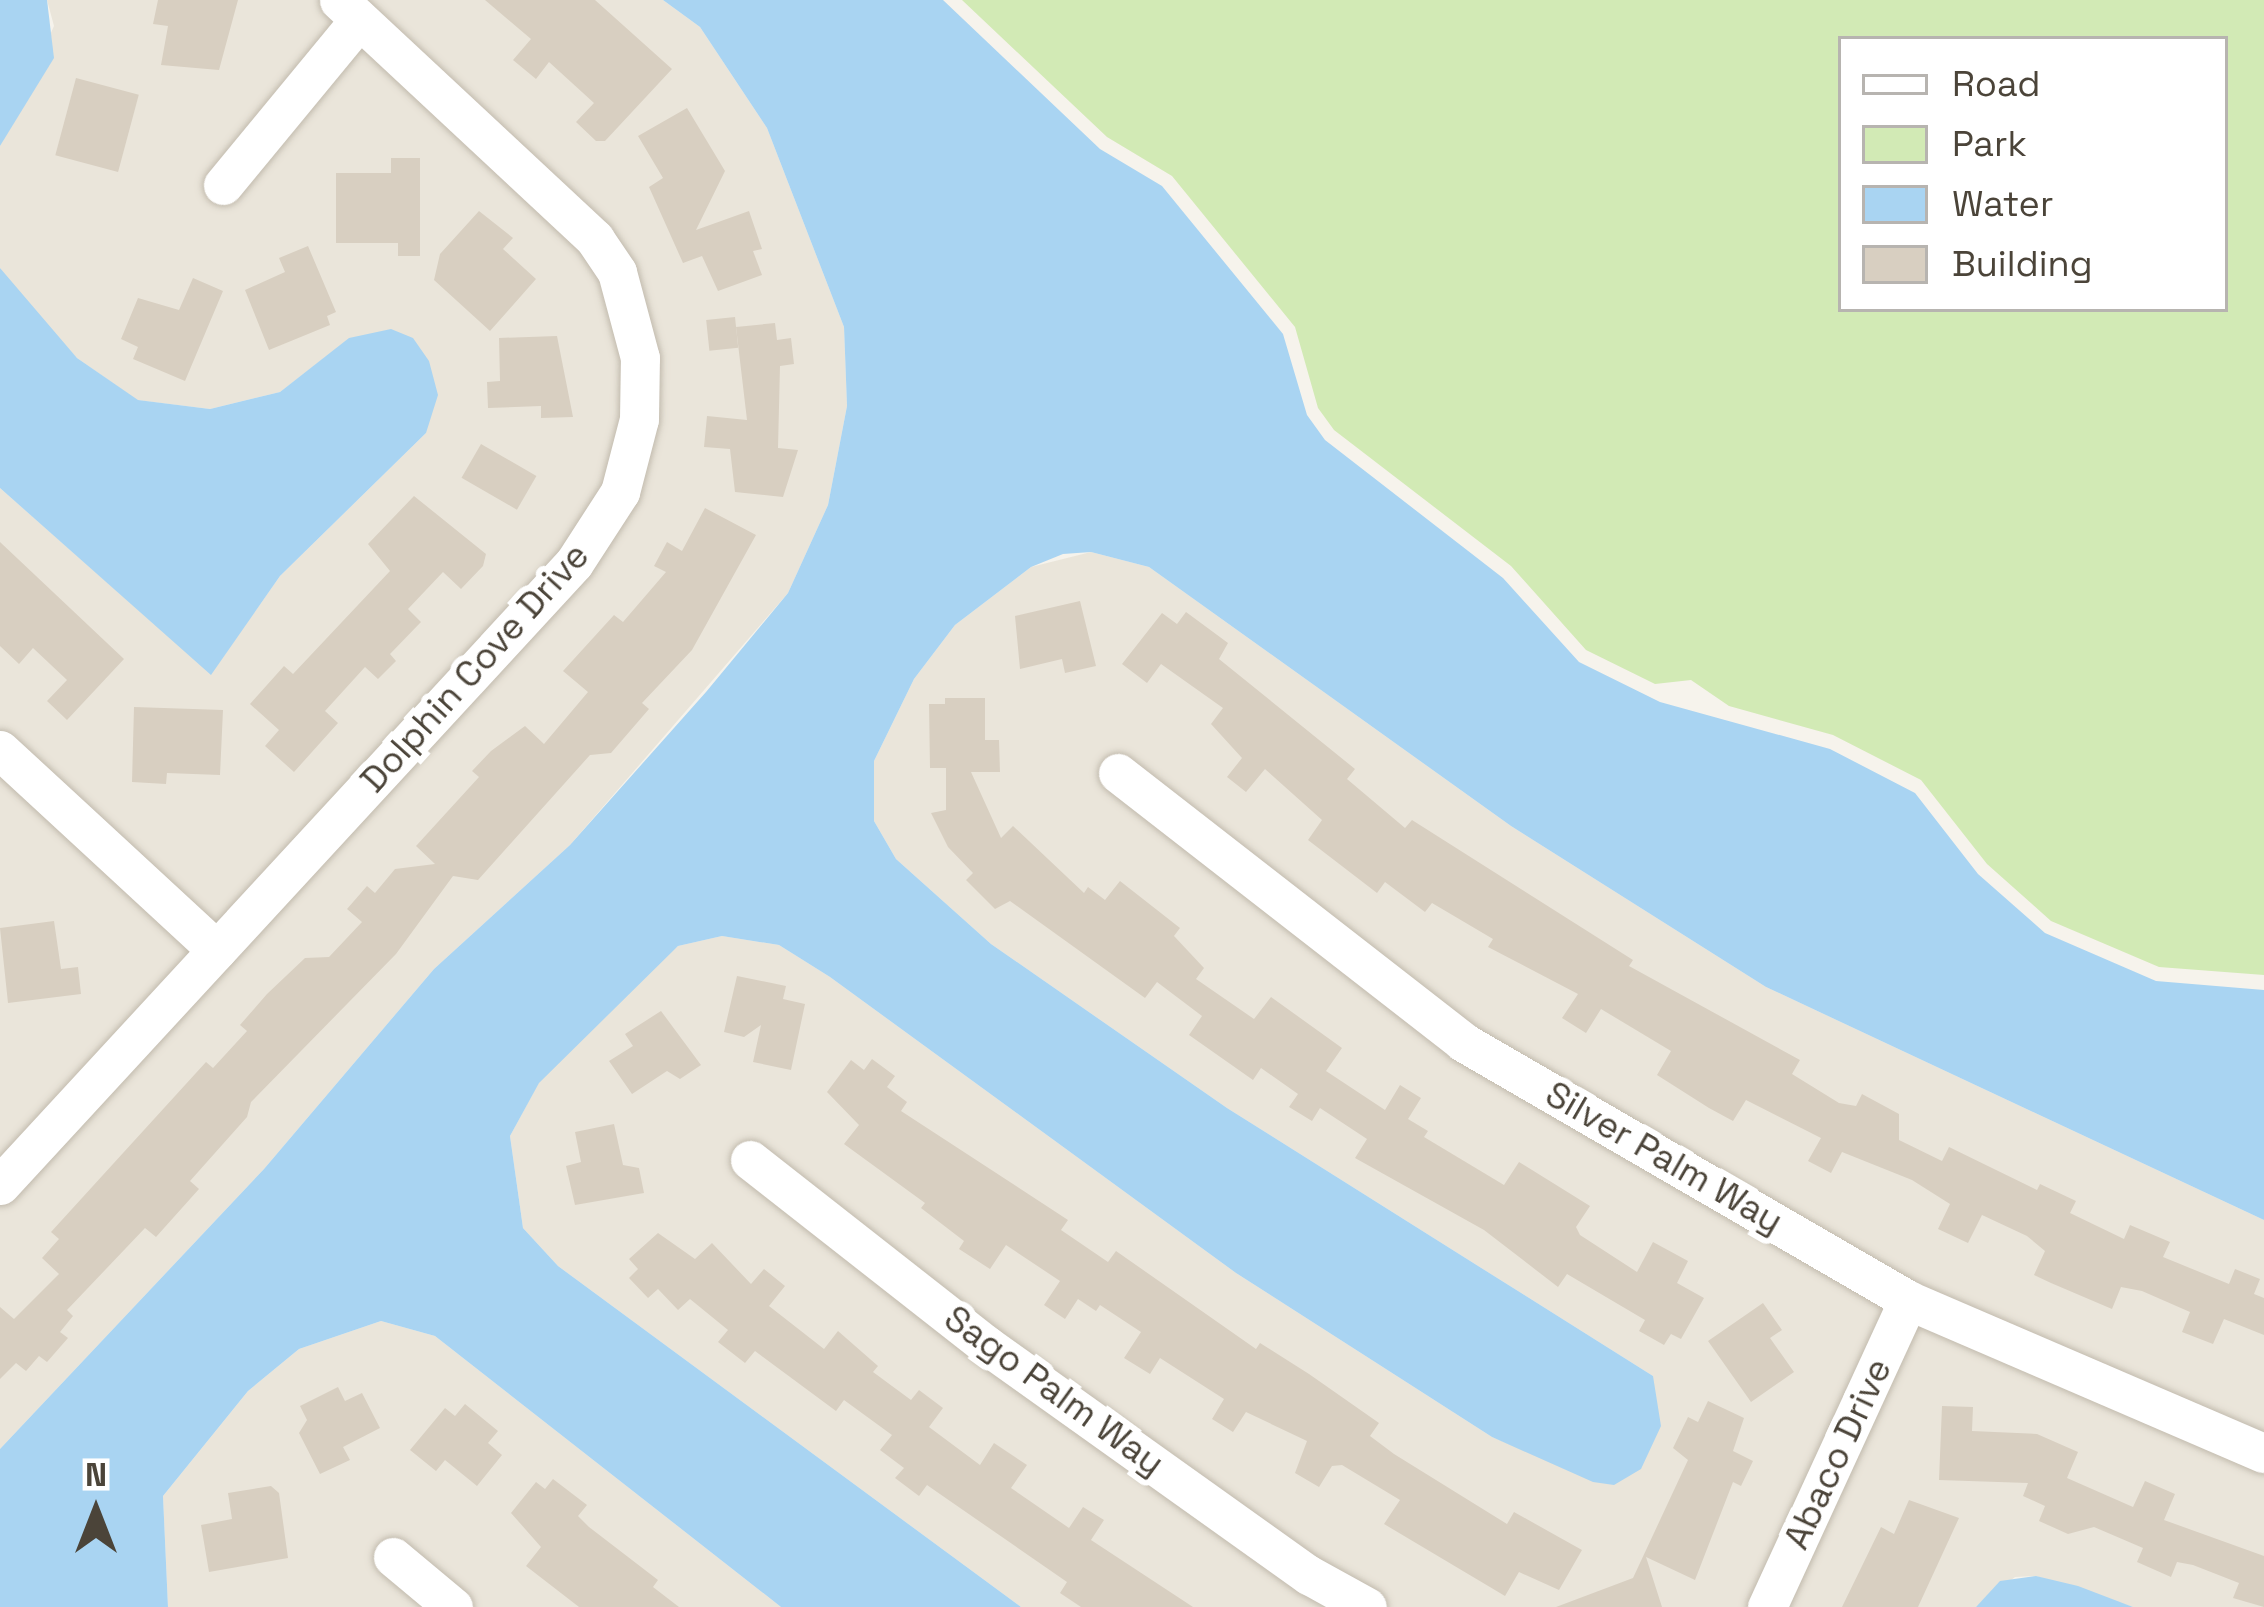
<!DOCTYPE html>
<html>
<head>
<meta charset="utf-8">
<style>
	body { margin:0 }
	#map { position:relative; width:2264px; height:1607px; overflow:hidden; background:#f6f3ec; font-family:"Space Grotesk",sans-serif }
	div>[style] { position:absolute }
	[style*='--x'] { left:calc(var(--x)*1px); top:calc(var(--y)*1px); width:calc(var(--w)*1px); rotate:calc(var(--a)*1deg) }
	.residential>* { inset:0; background:#eae5da }
	.green>* { inset:0; background:#d2eab5 }
	.water>* { inset:0; background:#a9d4f2 }
	.building>* { inset:0; background:#d8cfc1; transform-origin:0 0 }
	.roads { filter:drop-shadow(0 0 3px #c2bbae) drop-shadow(0 0 3px #c2bbae) }
	.minor>* { height:39px; margin:-19.5px; padding:0 19.5px; transform-origin:19.5px; border-radius:19.5px; background:#fff }
	span { translate:-50% -50%; white-space:nowrap; text-align:center; line-height:1.15; -webkit-text-stroke:12px #fff; paint-order:stroke }
	.street-label { font-size:36px; color:#4b4439 }
	.legend { position:absolute; left:1838px; top:36px; width:390px; height:276px; box-sizing:border-box; background:#fff; border:3px solid #b7b4b0; margin:0; padding:15px 21px; list-style:none; font-size:36px; color:#4b4439 }
	.legend li { display:flex; align-items:center; gap:24px; height:60px }
	.legend b { width:60px; border:3px solid #b7b4b0 }
	.north { position:absolute; left:36px; top:1451px; width:120px; height:120px; -webkit-text-stroke:9px #fff; paint-order:stroke; rotate:0deg; font-size:33px; font-weight:700; line-height:48px; text-align:center; color:#4b4439 }
	.north::after { content:''; display:block; margin:auto; width:42px; height:54px; background:#4b4439; clip-path:polygon(50% 0,100% 100%,50% 72%,0 100%) }
</style>
</head>
<body>
<div id="map">
	<div class="residential">
		<i style="clip-path:polygon(47px 0,663px 0,700px 27px,767px 128px,844px 327px,847px 406px,828px 505px,788px 593px,570px 845px,434px 969px,264px 1169px,0 1449px,0 488px,211px 674px,280px 576px,426px 433px,349px 339px,280px 392px,210px 409px,137px 400px,77px 358px,7px 283px,0 268px,0 146px,54px 26px)"></i>
		<i style="clip-path:polygon(1091px 552px,1149px 567px,1511px 826px,1766px 987px,2264px 1220px,2264px 1607px,2133px 1607px,2036px 1576px,2015px 1577px,1976px 1607px,1021px 1607px,558px 1266px,523px 1228px,510px 1136px,539px 1082px,630px 987px,678px 946px,722px 936px,779px 945px,830px 977px,1236px 1273px,1492px 1437px,1531px 1453px,1653px 1376px,1227px 1108px,991px 944px,896px 859px,874px 821px,874px 761px,914px 679px,955px 625px,1031px 567px)"></i>
		<i style="clip-path:polygon(381px 1321px,435px 1336px,781px 1607px,168px 1607px,163px 1496px,248px 1391px,299px 1349px)"></i>
	</div>
	<div class="green">
		<i style="clip-path:polygon(evenodd,962px 0,2264px 0,2264px 975px,2159px 967px,2051px 921px,1987px 864px,1921px 780px,1833px 735px,1729px 706px,1691px 680px,1655px 684px,1586px 650px,1511px 566px,1334px 430px,1318px 408px,1295px 327px,1172px 176px,1107px 137px,962px 0,1841px 39px,2225px 39px,2225px 309px,1841px 309px,1841px 39px)"></i>
	</div>
	<div class="water">
		<i style="clip-path:polygon(0 0,47px 0,54px 58px,0 146px)"></i>
		<i style="clip-path:polygon(663px 0,943px 0,1100px 149px,1162px 186px,1283px 334px,1307px 415px,1325px 440px,1503px 578px,1579px 662px,1660px 702px,1830px 749px,1915px 793px,1978px 874px,2045px 933px,2156px 981px,2264px 990px,2264px 1220px,1766px 987px,1511px 826px,1149px 567px,1091px 552px,1063px 554px,1031px 567px,955px 625px,914px 679px,874px 761px,874px 821px,896px 859px,991px 944px,1227px 1108px,1653px 1376px,1661px 1426px,1641px 1469px,1614px 1485px,1593px 1482px,1492px 1437px,1236px 1273px,830px 977px,779px 945px,722px 936px,678px 946px,539px 1083px,510px 1136px,523px 1228px,558px 1266px,1021px 1607px,781px 1607px,435px 1336px,381px 1321px,299px 1349px,248px 1391px,163px 1496px,168px 1607px,0 1607px,0 1449px,264px 1169px,434px 969px,570px 845px,706px 692px,788px 593px,828px 505px,847px 406px,844px 327px,767px 128px,700px 27px)"></i>
		<i style="clip-path:polygon(0 268px,77px 358px,138px 400px,210px 409px,280px 392px,349px 338px,391px 329px,413px 338px,429px 361px,438px 395px,426px 433px,280px 576px,211px 675px,0 488px)"></i>
		<i style="clip-path:polygon(2036px 1576px,2078px 1586px,2133px 1607px,1976px 1607px,2000px 1581px)"></i>
	</div>
	<div class="building">
		<i style="clip-path:polygon(158px 0,238px 0,219px 70px,161px 65px,168px 26px,153px 24px)"></i>
		<i style="clip-path:polygon(485px 0,595px 0,672px 69px,605px 141px,596px 141px,576px 122px,594px 103px,549px 62px,536px 79px,513px 60px,531px 39px)"></i>
		<i style="left:76px;top:78px;width:65px;height:80px;rotate:15deg"></i>
		<i style="clip-path:polygon(687px 108px,725px 171px,696px 230px,749px 211px,762px 249px,753px 251px,762px 275px,718px 291px,702px 256px,683px 263px,649px 187px,663px 178px,638px 136px)"></i>
		<i style="clip-path:polygon(391px 158px,420px 158px,420px 256px,398px 256px,398px 243px,336px 243px,336px 173px,391px 173px)"></i>
		<i style="clip-path:polygon(479px 211px,513px 238px,503px 249px,536px 279px,490px 331px,434px 280px,440px 254px)"></i>
		<i style="clip-path:polygon(308px 246px,336px 312px,327px 316px,330px 325px,269px 350px,245px 290px,285px 272px,279px 258px)"></i>
		<i style="clip-path:polygon(193px 278px,223px 291px,185px 381px,133px 359px,138px 347px,121px 339px,138px 298px,179px 310px)"></i>
		<i style="left:735px;top:317px;width:31px;height:29px;rotate:84deg"></i>
		<i style="clip-path:polygon(775px 323px,777px 340px,791px 338px,794px 364px,780px 366px,778px 448px,798px 450px,783px 497px,735px 492px,730px 449px,704px 447px,707px 416px,747px 420px,736px 327px)"></i>
		<i style="clip-path:polygon(557px 336px,573px 417px,541px 418px,541px 406px,488px 408px,487px 382px,500px 381px,499px 338px)"></i>
		<i style="left:481px;top:444px;width:64px;height:39px;rotate:30deg"></i>
		<i style="clip-path:polygon(414px 496px,486px 554px,483px 566px,461px 589px,443px 572px,408px 609px,421px 622px,390px 654px,396px 661px,378px 679px,365px 667px,325px 711px,338px 723px,294px 772px,265px 746px,279px 730px,250px 704px,284px 666px,293px 674px,390px 571px,368px 544px)"></i>
		<i style="clip-path:polygon(705px 508px,756px 535px,692px 650px,642px 703px,649px 709px,611px 753px,590px 755px,478px 880px,453px 876px,396px 954px,251px 1102px,247px 1117px,190px 1181px,199px 1189px,156px 1237px,145px 1228px,67px 1310px,73px 1316px,60px 1332px,68px 1338px,47px 1362px,39px 1356px,26px 1371px,16px 1363px,0 1379px,0 1307px,14px 1319px,59px 1274px,42px 1258px,59px 1239px,51px 1232px,206px 1062px,213px 1068px,247px 1031px,240px 1025px,267px 994px,305px 958px,329px 957px,362px 922px,347px 909px,367px 886px,375px 893px,395px 869px,435px 864px,416px 846px,479px 777px,472px 771px,491px 751px,525px 726px,544px 744px,588px 692px,563px 671px,614px 615px,623px 622px,666px 572px,654px 566px,667px 542px,682px 551px)"></i>
		<i style="clip-path:polygon(0 542px,124px 659px,67px 720px,47px 701px,67px 680px,33px 648px,19px 664px,0 646px)"></i>
		<i style="clip-path:polygon(1080px 601px,1096px 666px,1065px 673px,1062px 659px,1020px 669px,1015px 616px)"></i>
		<i style="clip-path:polygon(1186px 612px,1228px 643px,1219px 659px,1355px 769px,1347px 779px,1405px 828px,1412px 820px,1633px 960px,1629px 966px,1800px 1060px,1792px 1074px,1839px 1103px,1856px 1106px,1862px 1094px,1899px 1114px,1899px 1140px,1942px 1161px,1949px 1147px,2037px 1190px,2040px 1184px,2076px 1201px,2070px 1213px,2124px 1239px,2130px 1225px,2170px 1242px,2163px 1257px,2229px 1284px,2235px 1269px,2260px 1279px,2254px 1294px,2264px 1298px,2264px 1335px,2224px 1319px,2213px 1344px,2182px 1332px,2190px 1312px,2142px 1291px,2121px 1287px,2112px 1309px,2051px 1283px,2034px 1275px,2045px 1251px,2027px 1236px,1982px 1215px,1968px 1243px,1938px 1229px,1950px 1204px,1912px 1180px,1842px 1152px,1831px 1173px,1808px 1161px,1821px 1138px,1746px 1100px,1733px 1121px,1709px 1108px,1657px 1075px,1671px 1051px,1601px 1009px,1586px 1033px,1562px 1018px,1578px 994px,1488px 947px,1493px 939px,1432px 903px,1425px 912px,1385px 882px,1377px 893px,1308px 840px,1322px 820px,1265px 769px,1246px 792px,1227px 777px,1242px 758px,1211px 724px,1223px 708px,1161px 664px,1147px 683px,1122px 664px,1162px 613px,1177px 624px)"></i>
		<i style="clip-path:polygon(945px 698px,985px 698px,985px 740px,999px 740px,1000px 772px,971px 772px,1001px 838px,1013px 826px,1084px 893px,1088px 887px,1105px 900px,1120px 881px,1180px 928px,1174px 936px,1204px 968px,1196px 979px,1254px 1019px,1271px 997px,1342px 1048px,1326px 1071px,1385px 1110px,1400px 1085px,1421px 1098px,1408px 1119px,1428px 1131px,1424px 1137px,1504px 1185px,1519px 1162px,1590px 1206px,1576px 1227px,1580px 1235px,1637px 1272px,1653px 1242px,1688px 1261px,1677px 1283px,1704px 1298px,1681px 1339px,1671px 1334px,1664px 1345px,1639px 1331px,1645px 1320px,1567px 1274px,1558px 1287px,1484px 1230px,1355px 1158px,1367px 1139px,1320px 1108px,1312px 1121px,1289px 1107px,1298px 1094px,1261px 1068px,1253px 1080px,1189px 1035px,1202px 1016px,1157px 982px,1145px 998px,1010px 901px,995px 909px,966px 880px,973px 873px,948px 847px,931px 813px,946px 810px,946px 768px,930px 768px,929px 704px,945px 704px)"></i>
		<i style="clip-path:polygon(134px 707px,223px 710px,220px 775px,167px 773px,166px 784px,132px 782px)"></i>
		<i style="clip-path:polygon(54px 921px,61px 969px,78px 967px,81px 994px,8px 1003px,0 928px)"></i>
		<i style="clip-path:polygon(737px 976px,786px 986px,783px 999px,805px 1004px,791px 1070px,753px 1062px,761px 1025px,744px 1037px,724px 1032px)"></i>
		<i style="clip-path:polygon(661px 1011px,701px 1065px,680px 1079px,667px 1071px,632px 1094px,609px 1061px,633px 1046px,625px 1034px)"></i>
		<i style="clip-path:polygon(872px 1059px,895px 1076px,887px 1087px,907px 1102px,901px 1111px,1068px 1220px,1061px 1230px,1108px 1262px,1116px 1251px,1256px 1349px,1260px 1343px,1309px 1374px,1379px 1423px,1370px 1436px,1394px 1454px,1507px 1524px,1514px 1512px,1582px 1550px,1559px 1590px,1519px 1572px,1505px 1596px,1384px 1524px,1400px 1500px,1342px 1465px,1332px 1466px,1319px 1487px,1295px 1473px,1307px 1441px,1246px 1412px,1233px 1432px,1212px 1419px,1224px 1399px,1160px 1358px,1150px 1374px,1124px 1358px,1141px 1332px,1100px 1305px,1096px 1311px,1078px 1299px,1065px 1319px,1044px 1305px,1060px 1281px,1006px 1245px,990px 1269px,959px 1249px,964px 1241px,921px 1208px,925px 1203px,844px 1144px,859px 1125px,827px 1092px,851px 1060px,864px 1070px)"></i>
		<i style="clip-path:polygon(614px 1124px,623px 1165px,639px 1168px,644px 1193px,575px 1205px,566px 1166px,581px 1162px,575px 1132px)"></i>
		<i style="clip-path:polygon(658px 1233px,695px 1259px,712px 1243px,751px 1284px,764px 1269px,785px 1286px,769px 1306px,824px 1349px,838px 1331px,878px 1366px,873px 1372px,911px 1400px,919px 1390px,943px 1408px,929px 1427px,980px 1465px,994px 1443px,1027px 1465px,1011px 1488px,1069px 1528px,1083px 1507px,1104px 1520px,1091px 1540px,1193px 1607px,1081px 1607px,1060px 1593px,1067px 1582px,937px 1492px,927px 1485px,919px 1496px,895px 1478px,904px 1468px,880px 1450px,892px 1435px,844px 1400px,836px 1411px,755px 1351px,745px 1363px,718px 1342px,728px 1330px,690px 1299px,678px 1310px,658px 1289px,648px 1298px,629px 1278px,638px 1269px,629px 1259px)"></i>
		<i style="clip-path:polygon(1763px 1303px,1782px 1330px,1770px 1338px,1794px 1372px,1751px 1402px,1708px 1341px)"></i>
		<i style="clip-path:polygon(338px 1387px,345px 1401px,362px 1393px,380px 1428px,343px 1447px,350px 1460px,320px 1474px,299px 1433px,307px 1420px,300px 1406px)"></i>
		<i style="clip-path:polygon(1708px 1401px,1744px 1418px,1733px 1451px,1753px 1461px,1741px 1486px,1733px 1482px,1695px 1580px,1646px 1557px,1662px 1607px,1556px 1607px,1633px 1578px,1688px 1460px,1673px 1448px,1688px 1417px,1698px 1422px)"></i>
		<i style="clip-path:polygon(465px 1404px,498px 1431px,488px 1443px,502px 1455px,477px 1486px,445px 1460px,436px 1471px,410px 1450px,445px 1408px,455px 1416px)"></i>
		<i style="clip-path:polygon(1942px 1406px,1973px 1407px,1972px 1431px,2037px 1434px,2078px 1452px,2067px 1478px,2133px 1507px,2145px 1481px,2175px 1494px,2164px 1520px,2264px 1556px,2264px 1607px,2233px 1598px,2239px 1583px,2193px 1565px,2177px 1562px,2171px 1577px,2137px 1562px,2143px 1548px,2094px 1527px,2068px 1534px,2039px 1521px,2045px 1506px,2023px 1496px,2028px 1483px,1939px 1480px)"></i>
		<i style="clip-path:polygon(553px 1479px,587px 1505px,578px 1516px,589px 1527px,658px 1580px,653px 1587px,679px 1607px,579px 1607px,526px 1566px,541px 1547px,511px 1513px,536px 1482px,545px 1489px)"></i>
		<i style="clip-path:polygon(271px 1486px,279px 1493px,288px 1558px,209px 1572px,201px 1525px,232px 1519px,228px 1493px)"></i>
		<i style="clip-path:polygon(1909px 1500px,1959px 1518px,1918px 1607px,1842px 1607px,1881px 1527px,1894px 1534px)"></i>
	</div>
	<div class="roads">
		<div class="minor">
			<i style="--x:223;--y:185;--w:214;--a:-50.5"></i>
			<i style="--x:0;--y:750;--w:295;--a:42.7"></i>
			<i style="--x:1118;--y:773;--w:437;--a:37.9"></i>
			<i style="--x:1463;--y:1042;--w:514;--a:30.1"></i>
			<i style="--x:1908;--y:1300;--w:387;--a:23.3"></i>
			<i style="--x:750;--y:1160;--w:300;--a:38.1"></i>
			<i style="--x:986;--y:1345;--w:397;--a:35.5"></i>
			<i style="--x:1309;--y:1575;--w:66;--a:28.9"></i>
			<i style="--x:0;--y:1185;--w:846;--a:-47.3"></i>
			<i style="--x:574;--y:563;--w:85;--a:-57.1"></i>
			<i style="--x:620;--y:492;--w:75;--a:-75.4"></i>
			<i style="--x:639;--y:419;--w:61;--a:-89.1"></i>
			<i style="--x:640;--y:358;--w:89;--a:-105"></i>
			<i style="--x:617;--y:272;--w:40;--a:-124"></i>
			<i style="--x:595;--y:239;--w:350;--a:-137"></i>
			<i style="--x:393;--y:1557;--w:78;--a:39.8"></i>
			<i style="--x:1767;--y:1607;--w:338;--a:-65.3"></i>
		</div>
	</div>
	<div class="street-label">
		<span style="left:475px;top:668px;rotate:-48deg">Dolphin Cove Drive</span>
		<span style="left:1664px;top:1158px;rotate:30deg">Silver Palm Way</span>
		<span style="left:1054px;top:1391px;rotate:36deg">Sago Palm Way</span>
		<span style="left:1838px;top:1454px;rotate:-65deg">Abaco Drive</span>
	</div>
	<ul class="legend">
	<li><b style="height:15px;background:#fff"></b>Road</li>
	<li><b style="height:33px;background:#d2eab5"></b>Park</li>
	<li><b style="height:33px;background:#a9d4f2"></b>Water</li>
	<li><b style="height:33px;background:#d8cfc1"></b>Building</li>
	</ul>
	<div class="north">N</div>
</div>
</body>
</html>
